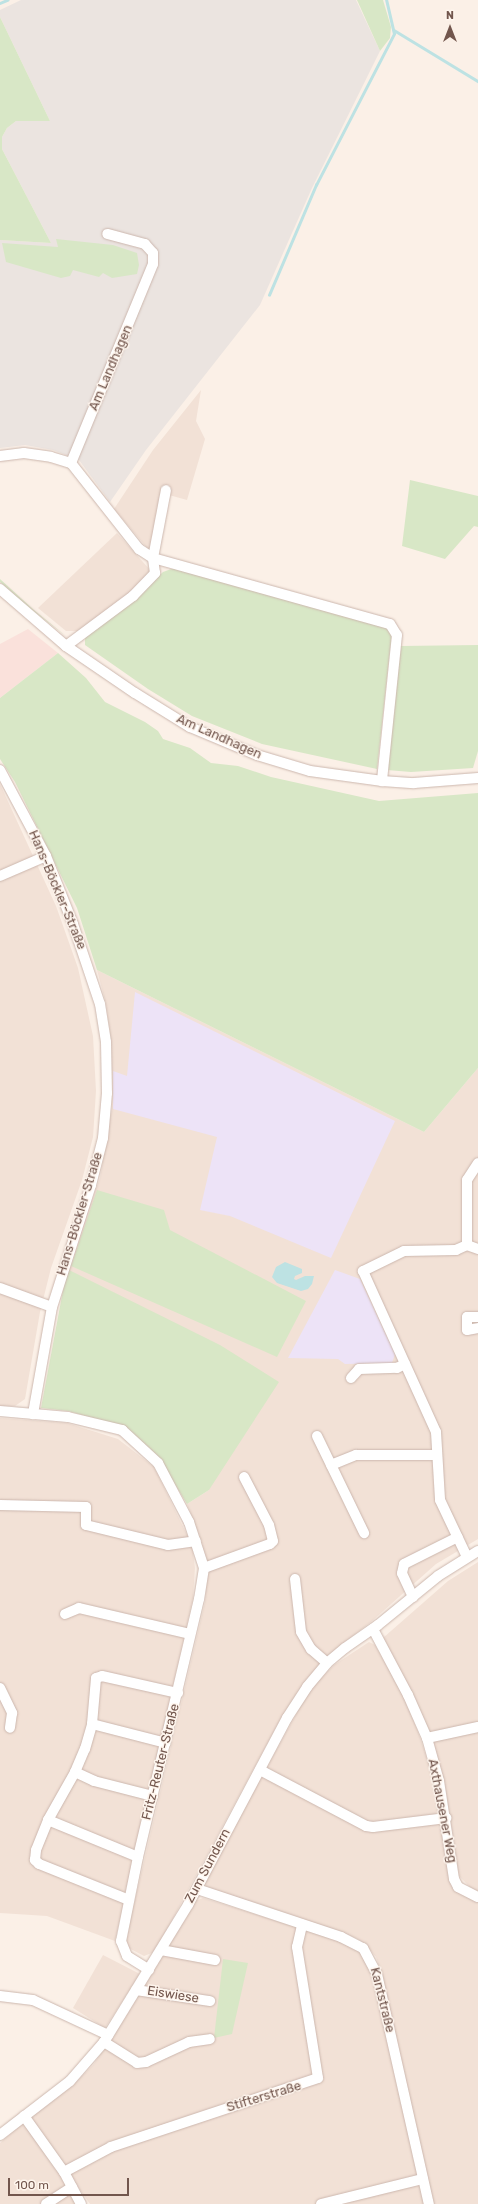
<!DOCTYPE html>
<html>
<head>
<meta charset="utf-8">
<style>
	body { margin:0 }
	#map { position:relative; width:478px; height:2204px; overflow:hidden; background:#fbf0e7; font-family:Rubik,sans-serif }
	div>[style] { position:absolute }
	[style*='--x'] { left:calc(var(--x)*1px); top:calc(var(--y)*1px); width:calc(var(--w)*1px); rotate:calc(var(--a)*1deg) }
	.residential>* { inset:0; background:#f2e1d6 }
	.commercial>* { inset:0; background:#fae1db }
	.industrial>* { inset:0; background:#ebe4e0 }
	.education>* { inset:0; background:#ede3f7 }
	.green>* { inset:0; background:#d8e7c6 }
	.water>* { inset:0; background:#bde2e3 }
	.stream>* { height:2.5px; margin:-1.25px; padding:0 1.25px; transform-origin:1.25px; border-radius:1.25px; background:#bde2e3 }
	.roads { filter:drop-shadow(0 0 1px #ccb7ae) drop-shadow(0 0 1px #ccb7ae) }
	.minor>* { height:10px; margin:-5px; padding:0 5px; transform-origin:5px; border-radius:5px; background:#fff }
	span { translate:-50% -50%; white-space:nowrap; text-align:center; line-height:1.15; -webkit-text-stroke:3px #fef5ed; paint-order:stroke }
	.street-label { font-size:13px; color:#72564d }
	.north { position:absolute; left:430px; top:8px; width:40px; height:40px; -webkit-text-stroke:3px #fef5ed; paint-order:stroke; rotate:0deg; font-size:11px; font-weight:700; line-height:16px; text-align:center; color:#72564d }
	.north::after { content:''; display:block; margin:auto; width:14px; height:18px; background:#72564d; clip-path:polygon(50% 0,100% 100%,50% 72%,0 100%) }
	.scale { position:absolute; left:8px; top:2178px; width:121px; height:18px; box-sizing:border-box; border:2px solid #72564d; border-top:0; padding-left:5px; font-size:12px; line-height:14px; white-space:nowrap; color:#72564d; -webkit-text-stroke:3px #fef5ed; paint-order:stroke }
</style>
</head>
<body>
<div id="map">
	<div class="residential">
		<i style="clip-path:polygon(201px 390px,196px 421px,205px 439px,187px 500px,169px 495px,157px 555px,148px 549px,114px 509px,153px 450px)"></i>
		<i style="clip-path:polygon(117px 533px,151px 571px,131px 594px,78px 631px,66px 631px,38px 608px)"></i>
		<i style="clip-path:polygon(0 784px,56px 906px,78px 968px,93px 1036px,96px 1091px,93px 1137px,82px 1180px,51px 1268px,40px 1312px,25px 1399px,15px 1406px,0 1406px)"></i>
		<i style="clip-path:polygon(97px 970px,424px 1132px,478px 1068px,478px 1539px,436px 1564px,372px 1621px,325px 1658px,303px 1684px,282px 1716px,157px 1948px,154px 1952px,144px 1956px,125px 1946px,126px 1938px,205px 1602px,207px 1575px,202px 1543px,187px 1504px,209px 1490px,67px 1269px,100px 1178px,112px 1109px,111px 1039px,106px 1004px)"></i>
		<i style="clip-path:polygon(0 1418px,67px 1423px,118px 1439px,154px 1467px,192px 1545px,195px 1568px,193px 1598px,115px 1941px,47px 1916px,0 1913px)"></i>
		<i style="clip-path:polygon(478px 1562px,478px 1891px,472px 1889px,459px 1876px,444px 1779px,429px 1734px,383px 1638px,448px 1581px)"></i>
		<i style="clip-path:polygon(369px 1642px,375px 1645px,404px 1696px,421px 1740px,434px 1782px,457px 1891px,478px 1901px,478px 2204px,433px 2204px,381px 1973px,376px 1957px,368px 1947px,358px 1939px,343px 1933px,207px 1888px,204px 1882px,310px 1689px,334px 1665px)"></i>
		<i style="clip-path:polygon(203px 1898px,341px 1941px,361px 1953px,372px 1975px,424px 2204px,90px 2204px,30px 2118px,73px 2085px,93px 2065px,113px 2036px,195px 1901px)"></i>
		<i style="clip-path:polygon(103px 1955px,140px 1974px,105px 2028px,73px 2008px)"></i>
		<i style="clip-path:polygon(23px 2123px,62px 2176px,79px 2204px,0 2204px,0 2143px)"></i>
	</div>
	<div class="commercial">
		<i style="clip-path:polygon(28px 629px,58px 653px,0 698px,0 644px)"></i>
	</div>
	<div class="industrial">
		<i style="clip-path:polygon(21px 0,356px 0,380px 51px,312px 188px,260px 305px,146px 450px,110px 502px,79px 460px,53px 450px,25px 445px,0 448px,0 240px,51px 243px,2px 149px,2px 137px,7px 128px,16px 121px,50px 121px,0 17px,0 10px)"></i>
	</div>
	<div class="education">
		<i style="clip-path:polygon(135px 992px,395px 1121px,331px 1258px,230px 1216px,200px 1210px,217px 1137px,113px 1109px,113px 1071px,127px 1076px)"></i>
		<i style="clip-path:polygon(335px 1270px,360px 1279px,395px 1354px,392px 1363px,345px 1364px,338px 1359px,288px 1358px)"></i>
	</div>
	<div class="green">
		<i style="clip-path:polygon(357px 0,383px 0,391px 27px,390px 38px,380px 51px)"></i>
		<i style="clip-path:polygon(0 17px,50px 121px,16px 121px,7px 128px,2px 137px,2px 149px,51px 243px,0 240px)"></i>
		<i style="clip-path:polygon(56px 239px,113px 245px,137px 253px,139px 265px,137px 274px,112px 278px,103px 273px,99px 277px,73px 270px,70px 276px,61px 278px,6px 262px,2px 243px,58px 247px)"></i>
		<i style="clip-path:polygon(410px 480px,478px 496px,478px 527px,474px 526px,445px 559px,402px 546px)"></i>
		<i style="clip-path:polygon(174px 568px,386px 627px,392px 633px,377px 769px,262px 744px,192px 716px,148px 689px,85px 645px,85px 636px,135px 599px,163px 572px)"></i>
		<i style="clip-path:polygon(0 579px,34px 610px,67px 637px,18px 599px,0 582px)"></i>
		<i style="clip-path:polygon(478px 645px,478px 751px,473px 768px,411px 772px,387px 770px,401px 646px)"></i>
		<i style="clip-path:polygon(58px 653px,86px 678px,105px 702px,145px 722px,158px 731px,163px 739px,190px 748px,211px 763px,238px 766px,271px 777px,379px 801px,478px 793px,478px 1068px,424px 1132px,97px 970px,77px 908px,15px 782px,0 759px,0 698px)"></i>
		<i style="clip-path:polygon(97px 1190px,164px 1210px,170px 1230px,306px 1301px,277px 1357px,71px 1266px)"></i>
		<i style="clip-path:polygon(67px 1269px,220px 1345px,279px 1382px,209px 1490px,187px 1504px,160px 1460px,123px 1427px,68px 1411px,41px 1408px)"></i>
		<i style="clip-path:polygon(223px 1959px,248px 1963px,232px 2034px,214px 2038px)"></i>
	</div>
	<div class="water">
		<i style="clip-path:polygon(285px 1262px,302px 1269px,302px 1273px,295px 1276px,294px 1279px,296px 1280px,305px 1276px,314px 1276px,312px 1284px,308px 1289px,301px 1291px,277px 1283px,272px 1277px,276px 1267px)"></i>
	</div>
	<div class="stream">
		<i style="--x:0;--y:3;--w:8;--a:-23"></i>
		<i style="--x:394;--y:30;--w:98;--a:31.3"></i>
		<i style="--x:269;--y:295;--w:120;--a:-66.9"></i>
		<i style="--x:316;--y:185;--w:170;--a:-62.7"></i>
		<i style="--x:394;--y:34;--w:35;--a:-103"></i>
	</div>
	<div class="roads">
		<div class="minor">
			<i style="--x:0;--y:456;--w:24;--a:-7"></i>
			<i style="--x:24;--y:453;--w:27;--a:8"></i>
			<i style="--x:51;--y:457;--w:21;--a:17"></i>
			<i style="--x:71;--y:463;--w:215;--a:-67.6"></i>
			<i style="--x:153;--y:264;--w:11;--a:-90"></i>
			<i style="--x:153;--y:253;--w:12;--a:-132"></i>
			<i style="--x:145;--y:244;--w:39;--a:-165"></i>
			<i style="--x:71;--y:463;--w:110;--a:51.7"></i>
			<i style="--x:139;--y:549;--w:17;--a:33"></i>
			<i style="--x:153;--y:558;--w:246;--a:15.6"></i>
			<i style="--x:390;--y:624;--w:13;--a:58"></i>
			<i style="--x:397;--y:635;--w:147;--a:95.9"></i>
			<i style="--x:0;--y:589;--w:87;--a:40.8"></i>
			<i style="--x:66;--y:646;--w:83;--a:34.3"></i>
			<i style="--x:135;--y:693;--w:65;--a:31.7"></i>
			<i style="--x:190;--y:727;--w:73;--a:22.7"></i>
			<i style="--x:257;--y:755;--w:55;--a:16.8"></i>
			<i style="--x:310;--y:771;--w:73;--a:7.9"></i>
			<i style="--x:382;--y:781;--w:32;--a:4"></i>
			<i style="--x:414;--y:783;--w:64;--a:-4.5"></i>
			<i style="--x:66;--y:646;--w:84;--a:-36.7"></i>
			<i style="--x:133;--y:596;--w:32;--a:-46"></i>
			<i style="--x:155;--y:573;--w:15;--a:-98"></i>
			<i style="--x:153;--y:558;--w:69;--a:-79.2"></i>
			<i style="--x:0;--y:770;--w:98;--a:61.9"></i>
			<i style="--x:46;--y:856;--w:73;--a:68.3"></i>
			<i style="--x:73;--y:924;--w:84;--a:71.4"></i>
			<i style="--x:100;--y:1004;--w:38;--a:81"></i>
			<i style="--x:106;--y:1042;--w:51;--a:88.9"></i>
			<i style="--x:107;--y:1093;--w:45;--a:95.1"></i>
			<i style="--x:103;--y:1138;--w:49;--a:104.3"></i>
			<i style="--x:91;--y:1185;--w:128;--a:107.7"></i>
			<i style="--x:52;--y:1307;--w:109;--a:100.1"></i>
			<i style="--x:0;--y:876;--w:50;--a:-23.5"></i>
			<i style="--x:467;--y:1245;--w:12;--a:156"></i>
			<i style="--x:456;--y:1250;--w:52;--a:178.9"></i>
			<i style="--x:404;--y:1251;--w:46;--a:154"></i>
			<i style="--x:363;--y:1271;--w:177;--a:65.6"></i>
			<i style="--x:436;--y:1432;--w:68;--a:86.6"></i>
			<i style="--x:440;--y:1500;--w:63;--a:64.7"></i>
			<i style="--x:467;--y:1245;--w:65;--a:-90"></i>
			<i style="--x:467;--y:1180;--w:20;--a:-57"></i>
			<i style="--x:467;--y:1245;--w:12;--a:20"></i>
			<i style="--x:0;--y:1288;--w:55;--a:20.1"></i>
			<i style="--x:478;--y:1317;--w:11;--a:180"></i>
			<i style="--x:467;--y:1317;--w:13;--a:90"></i>
			<i style="--x:467;--y:1330;--w:11;--a:-10"></i>
			<i style="--x:351;--y:1378;--w:12;--a:-48"></i>
			<i style="--x:359;--y:1369;--w:38;--a:-2"></i>
			<i style="--x:397;--y:1368;--w:9;--a:-27"></i>
			<i style="--x:0;--y:1411;--w:68;--a:5"></i>
			<i style="--x:68;--y:1417;--w:56;--a:13.5"></i>
			<i style="--x:122;--y:1430;--w:49;--a:42.5"></i>
			<i style="--x:158;--y:1463;--w:67;--a:62.3"></i>
			<i style="--x:189;--y:1522;--w:48;--a:71.9"></i>
			<i style="--x:204;--y:1568;--w:31;--a:99"></i>
			<i style="--x:199;--y:1599;--w:265;--a:103.3"></i>
			<i style="--x:138;--y:1857;--w:86;--a:101.4"></i>
			<i style="--x:121;--y:1941;--w:16;--a:68"></i>
			<i style="--x:127;--y:1956;--w:26;--a:32"></i>
			<i style="--x:317;--y:1436;--w:108;--a:64.1"></i>
			<i style="--x:331;--y:1465;--w:27;--a:-22"></i>
			<i style="--x:356;--y:1455;--w:81;--a:0"></i>
			<i style="--x:0;--y:1505;--w:86;--a:1.3"></i>
			<i style="--x:86;--y:1507;--w:18;--a:90"></i>
			<i style="--x:86;--y:1525;--w:84;--a:13.7"></i>
			<i style="--x:168;--y:1545;--w:28;--a:-8"></i>
			<i style="--x:204;--y:1568;--w:70;--a:-20"></i>
			<i style="--x:270;--y:1544;--w:4;--a:-45"></i>
			<i style="--x:273;--y:1541;--w:16;--a:-104"></i>
			<i style="--x:269;--y:1525;--w:54;--a:-117.5"></i>
			<i style="--x:295;--y:1579;--w:53;--a:83.5"></i>
			<i style="--x:301;--y:1632;--w:20;--a:60"></i>
			<i style="--x:311;--y:1649;--w:21;--a:41"></i>
			<i style="--x:413;--y:1597;--w:26;--a:-115"></i>
			<i style="--x:402;--y:1573;--w:9;--a:-77"></i>
			<i style="--x:404;--y:1564;--w:60;--a:-26.6"></i>
			<i style="--x:65;--y:1614;--w:15;--a:-23"></i>
			<i style="--x:79;--y:1608;--w:114;--a:13.2"></i>
			<i style="--x:373;--y:1629;--w:75;--a:62.1"></i>
			<i style="--x:408;--y:1695;--w:47;--a:66.2"></i>
			<i style="--x:427;--y:1738;--w:45;--a:74.4"></i>
			<i style="--x:439;--y:1781;--w:99;--a:81.3"></i>
			<i style="--x:454;--y:1879;--w:9;--a:63"></i>
			<i style="--x:458;--y:1887;--w:22;--a:27"></i>
			<i style="--x:0;--y:1688;--w:28;--a:64"></i>
			<i style="--x:12;--y:1713;--w:15;--a:98"></i>
			<i style="--x:92;--y:1724;--w:76;--a:14.4"></i>
			<i style="--x:427;--y:1738;--w:52;--a:-12.2"></i>
			<i style="--x:260;--y:1770;--w:120;--a:27.8"></i>
			<i style="--x:366;--y:1826;--w:7;--a:8"></i>
			<i style="--x:373;--y:1827;--w:74;--a:-7"></i>
			<i style="--x:75;--y:1772;--w:21;--a:25"></i>
			<i style="--x:94;--y:1781;--w:61;--a:14.3"></i>
			<i style="--x:48;--y:1820;--w:97;--a:22.3"></i>
			<i style="--x:197;--y:1889;--w:152;--a:18.4"></i>
			<i style="--x:341;--y:1937;--w:25;--a:27"></i>
			<i style="--x:363;--y:1948;--w:30;--a:62"></i>
			<i style="--x:377;--y:1974;--w:236;--a:77.3"></i>
			<i style="--x:129;--y:1900;--w:97;--a:-158.2"></i>
			<i style="--x:39;--y:1864;--w:6;--a:-135"></i>
			<i style="--x:35;--y:1860;--w:10;--a:-84"></i>
			<i style="--x:36;--y:1850;--w:32;--a:-68"></i>
			<i style="--x:48;--y:1820;--w:55;--a:-60.6"></i>
			<i style="--x:75;--y:1772;--w:25;--a:-67"></i>
			<i style="--x:85;--y:1749;--w:26;--a:-74"></i>
			<i style="--x:92;--y:1724;--w:46;--a:-85"></i>
			<i style="--x:96;--y:1678;--w:6;--a:-18"></i>
			<i style="--x:102;--y:1676;--w:78;--a:12.6"></i>
			<i style="--x:161;--y:1950;--w:55;--a:10.5"></i>
			<i style="--x:136;--y:1990;--w:75;--a:8.5"></i>
			<i style="--x:0;--y:1996;--w:33;--a:7"></i>
			<i style="--x:33;--y:2000;--w:83;--a:25"></i>
			<i style="--x:104;--y:2042;--w:39;--a:32"></i>
			<i style="--x:137;--y:2063;--w:9;--a:-6"></i>
			<i style="--x:146;--y:2062;--w:47;--a:-24.9"></i>
			<i style="--x:189;--y:2042;--w:21;--a:-8"></i>
			<i style="--x:24;--y:2116;--w:69;--a:54.5"></i>
			<i style="--x:64;--y:2172;--w:36;--a:62"></i>
			<i style="--x:0;--y:2135;--w:88;--a:-37.6"></i>
			<i style="--x:70;--y:2081;--w:52;--a:-48.9"></i>
			<i style="--x:104;--y:2042;--w:161;--a:-58.5"></i>
			<i style="--x:188;--y:1905;--w:212;--a:-62.1"></i>
			<i style="--x:287;--y:1718;--w:37;--a:-57"></i>
			<i style="--x:307;--y:1687;--w:31;--a:-50"></i>
			<i style="--x:327;--y:1663;--w:23;--a:-40"></i>
			<i style="--x:345;--y:1648;--w:40;--a:-34.9"></i>
			<i style="--x:378;--y:1625;--w:77;--a:-39.2"></i>
			<i style="--x:438;--y:1576;--w:47;--a:-32"></i>
			<i style="--x:64;--y:2172;--w:53;--a:-28"></i>
			<i style="--x:111;--y:2147;--w:218;--a:-18.4"></i>
			<i style="--x:318;--y:2078;--w:133;--a:-99.1"></i>
			<i style="--x:297;--y:1947;--w:23;--a:-77"></i>
			<i style="--x:46;--y:2204;--w:31;--a:-33"></i>
			<i style="--x:321;--y:2204;--w:105;--a:-13.8"></i>
		</div>
	</div>
	<div class="street-label">
		<span style="left:111px;top:368px;rotate:-67deg">Am Landhagen</span>
		<span style="left:219px;top:737px;rotate:24deg">Am Landhagen</span>
		<span style="left:57px;top:890px;rotate:67deg">Hans-Böckler-Straße</span>
		<span style="left:80px;top:1214px;rotate:-73deg">Hans-Böckler-Straße</span>
		<span style="left:161px;top:1762px;rotate:-76deg">Fritz-Reuter-Straße</span>
		<span style="left:442px;top:1811px;rotate:79deg">Axthausener Weg</span>
		<span style="left:208px;top:1866px;rotate:-62deg">Zum Sundern</span>
		<span style="left:173px;top:1995px;rotate:9deg">Eiswiese</span>
		<span style="left:382px;top:2000px;rotate:76deg">Kantstraße</span>
		<span style="left:264px;top:2097px;rotate:-17deg">Stifterstraße</span>
	</div>
	<div class="north">N</div>
	<div class="scale">100 m</div>
</div>
</body>
</html>
